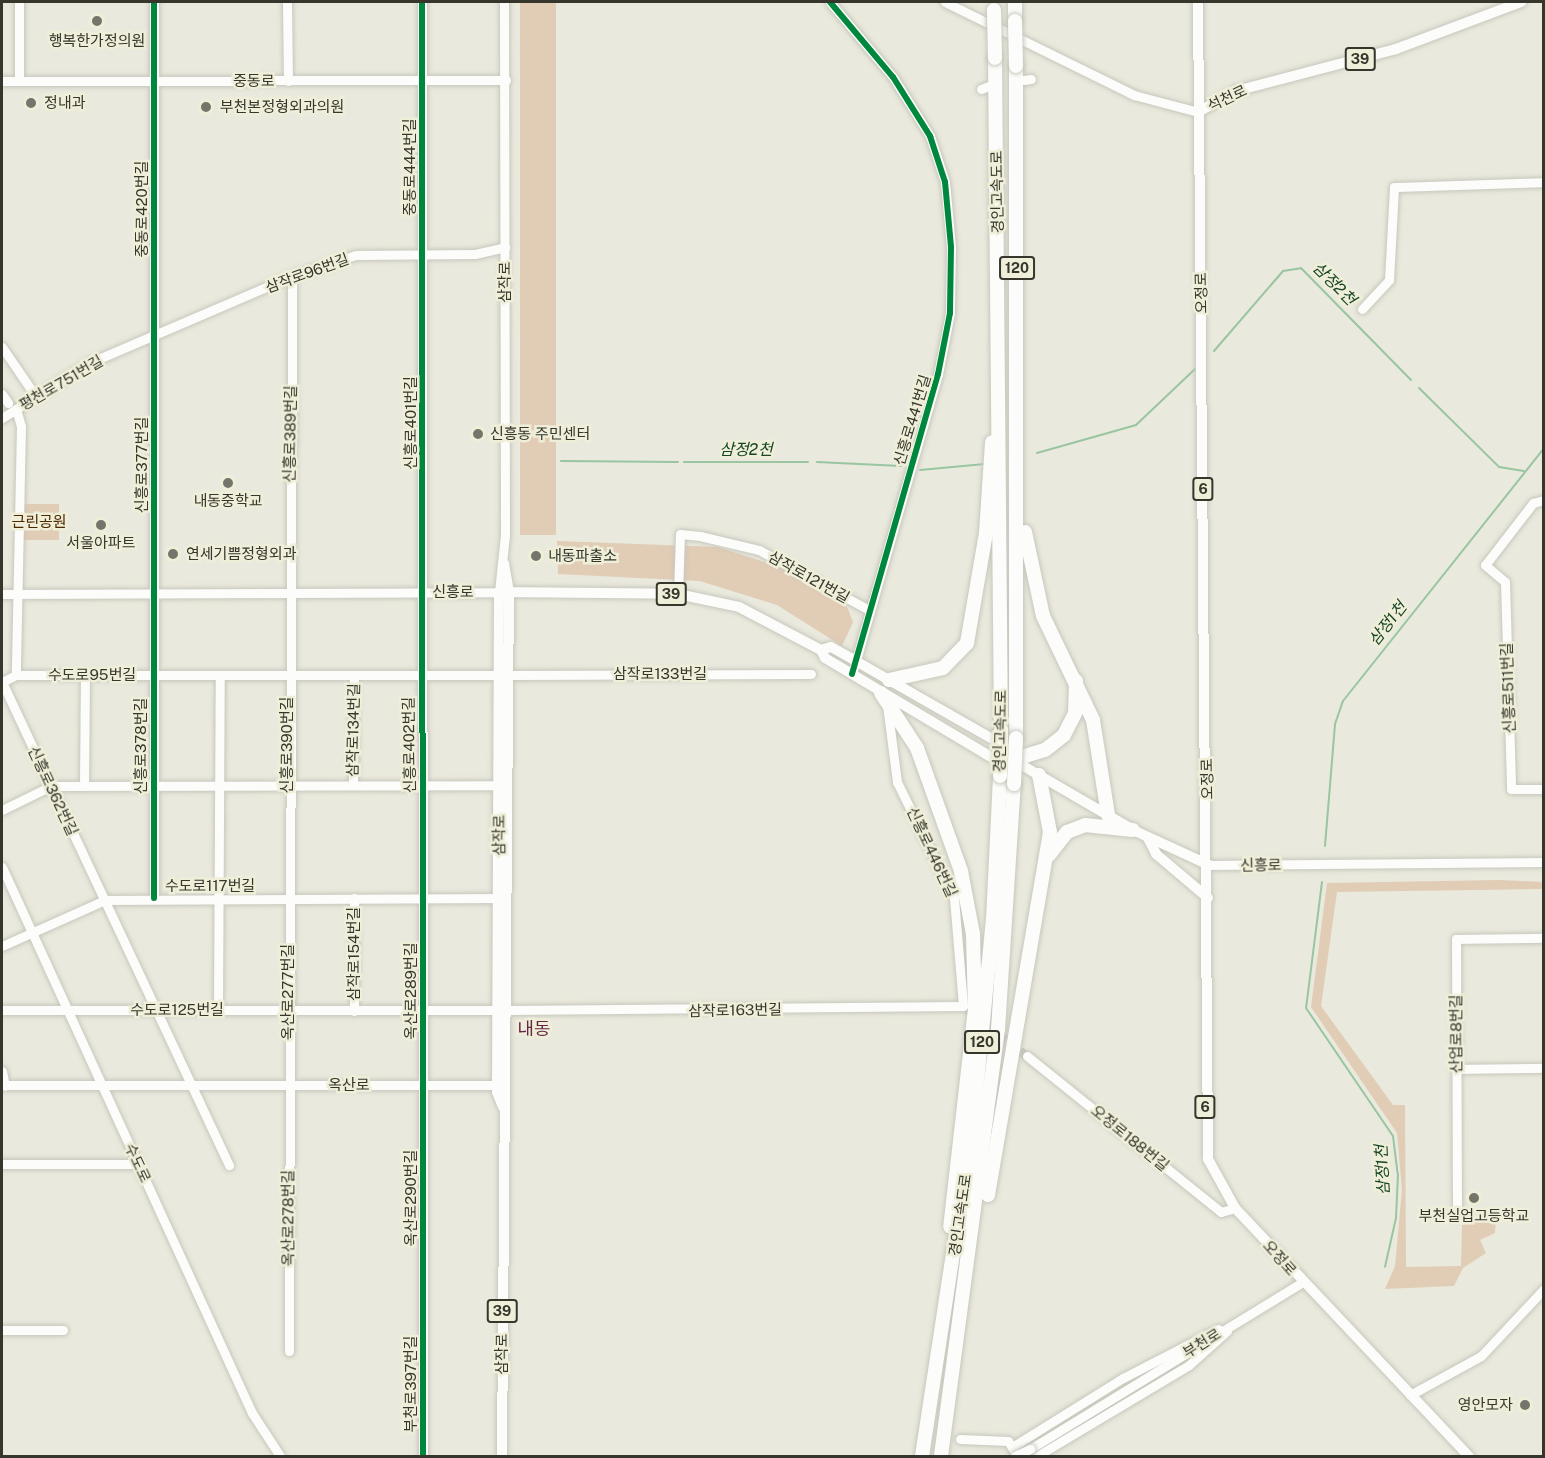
<!DOCTYPE html>
<html>
<head>
<meta charset="utf-8">
<style>
	body { margin:0 }
	#map { position:relative; width:1545px; height:1458px; overflow:hidden; background:#eae9dd; font-family:"Public Sans","Noto Sans KR",sans-serif }
	div>[style] { position:absolute }
	[style*='--x'] { left:calc(var(--x)*1px); top:calc(var(--y)*1px); width:calc(var(--w)*1px); rotate:calc(var(--a)*1deg) }
	.green>* { inset:0; background:#e1ccb6; transform-origin:0 0 }
	.stream>* { height:2px; margin:-1px; padding:0 1px; transform-origin:1px; border-radius:1px; background:#99c5a0 }
	.minor-tunnel>* { height:9px; margin-top:-4.5px; transform-origin:0; background:repeating-linear-gradient(90deg,#c6c5ba 0 9px,transparent 0 13.5px) }
	.roads { filter:drop-shadow(0 0 2px #c7c7bd) drop-shadow(0 0 2px #c7c7bd) }
	.minor>* { height:9px; margin:-4.5px; padding:0 4.5px; transform-origin:4.5px; border-radius:4.5px; background:#fcfcfa }
	.major>* { height:10px; margin:-5px; padding:0 5px; transform-origin:5px; border-radius:5px; background:#fcfcfa }
	.highway>* { height:14px; margin:-7px; padding:0 7px; transform-origin:7px; border-radius:7px; background:#fcfcfa }
	.bridges { filter:drop-shadow(0 0 2px #c7c7bd) drop-shadow(0 0 2px #c7c7bd) }
	.minor-bridge>* { height:9px; margin:-4.5px; padding:0 4.5px; transform-origin:4.5px; border-radius:4.5px; background:#fcfcfa }
	.highway-bridge>* { height:14px; margin:-7px; padding:0 7px; transform-origin:7px; border-radius:7px; background:#fcfcfa }
	.cycleway>* { height:6px; margin:-3px; padding:0 3px; transform-origin:3px; border-radius:3px; background:#00873e }
	.dots>* { width:16px; height:16px; translate:-50% -50%; box-sizing:border-box; border:3px solid #efeed8; border-radius:50% }
	span { translate:-50% -50%; white-space:nowrap; text-align:center; line-height:1.15; -webkit-text-stroke:5px #efeed8; paint-order:stroke }
	.shield-label span { padding:2px 4px; background:#efeed8; border:2px solid; border-radius:4px; -webkit-text-stroke-width:0 }
	.shield-label { font-size:14px; color:#36362d; font-weight:700 }
	.poi-label { font-size:15px; color:#36362d }
	.left { translate:0 -50%; text-align:left }
	.right { translate:-100% -50%; text-align:right }
	.street-label { font-size:15px; color:#36362d }
	.park-label { font-size:15px; color:#4f2801 }
	.water-label { font-size:16px; color:#164626; font-style:italic }
	.quarter-label { font-size:18px; color:#652648 }
	.frame { position:absolute; inset:0; border:3px solid #36362d; pointer-events:none }
</style>
</head>
<body>
<div id="map">
	<div class="green">
		<i style="left:520px;top:2px;width:36px;height:533px"></i>
		<i style="left:20px;top:504px;width:39px;height:36px"></i>
		<i style="clip-path:polygon(557px 541px,718px 547px,813px 578px,847px 607px,853px 622px,842px 646px,777px 605px,700px 581px,558px 574px)"></i>
		<i style="clip-path:polygon(1500px 880px,1543px 882px,1543px 889px,1337px 892px,1321px 1006px,1393px 1105px,1405px 1105px,1406px 1267px,1461px 1266px,1462px 1225px,1496px 1217px,1495px 1233px,1480px 1240px,1486px 1253px,1463px 1268px,1454px 1286px,1385px 1289px,1395px 1266px,1402px 1190px,1397px 1133px,1311px 1007px,1327px 883px)"></i>
	</div>
	<div class="stream">
		<i style="--x:1214;--y:351;--w:106;--a:-49.2"></i>
		<i style="--x:1283;--y:271;--w:18;--a:-9"></i>
		<i style="--x:1301;--y:268;--w:157;--a:45.5"></i>
		<i style="--x:1419;--y:388;--w:112;--a:44.6"></i>
		<i style="--x:1499;--y:467;--w:25;--a:9"></i>
		<i style="--x:1037;--y:453;--w:103;--a:-15.8"></i>
		<i style="--x:1136;--y:425;--w:81;--a:-43.5"></i>
		<i style="--x:561;--y:461;--w:117;--a:0.5"></i>
		<i style="--x:684;--y:462;--w:124;--a:0"></i>
		<i style="--x:817;--y:462;--w:84;--a:2.7"></i>
		<i style="--x:920;--y:470;--w:65;--a:-5.3"></i>
		<i style="--x:1325;--y:846;--w:122;--a:-85.3"></i>
		<i style="--x:1335;--y:724;--w:24;--a:-71"></i>
		<i style="--x:1343;--y:701;--w:323;--a:-51.5"></i>
		<i style="--x:1322;--y:882;--w:127;--a:97.2"></i>
		<i style="--x:1306;--y:1008;--w:155;--a:55.8"></i>
		<i style="--x:1393;--y:1136;--w:38;--a:83"></i>
		<i style="--x:1398;--y:1174;--w:44;--a:92.6"></i>
		<i style="--x:1396;--y:1218;--w:50;--a:102.7"></i>
	</div>
	<div class="minor-tunnel">
		<i style="--x:967;--y:1009;--w:76;--a:38.1"></i>
	</div>
	<div class="roads">
		<div class="minor">
			<i style="--x:19;--y:2;--w:79;--a:90"></i>
			<i style="--x:287;--y:2;--w:79;--a:89.3"></i>
			<i style="--x:422;--y:2;--w:1454;--a:89.96"></i>
			<i style="--x:830;--y:2;--w:98;--a:50"></i>
			<i style="--x:893;--y:77;--w:70;--a:57.9"></i>
			<i style="--x:930;--y:136;--w:48;--a:71.9"></i>
			<i style="--x:945;--y:182;--w:65;--a:84.7"></i>
			<i style="--x:951;--y:247;--w:66;--a:90.9"></i>
			<i style="--x:950;--y:313;--w:62;--a:101.1"></i>
			<i style="--x:938;--y:374;--w:312;--a:106"></i>
			<i style="--x:945;--y:2;--w:211;--a:26.2"></i>
			<i style="--x:1134;--y:95;--w:66;--a:14.9"></i>
			<i style="--x:1024;--y:80;--w:7;--a:-8"></i>
			<i style="--x:2;--y:81;--w:504;--a:-0.11"></i>
			<i style="--x:981;--y:89;--w:9;--a:-21"></i>
			<i style="--x:1362;--y:309;--w:40;--a:-47"></i>
			<i style="--x:1389;--y:280;--w:93;--a:-86.9"></i>
			<i style="--x:1394;--y:187;--w:150;--a:-1.9"></i>
			<i style="--x:2;--y:347;--w:50;--a:55.7"></i>
			<i style="--x:2;--y:394;--w:11;--a:56"></i>
			<i style="--x:16;--y:409;--w:18;--a:74"></i>
			<i style="--x:21;--y:426;--w:249;--a:91.2"></i>
			<i style="--x:2;--y:418;--w:103;--a:-32.3"></i>
			<i style="--x:89;--y:363;--w:221;--a:-23.2"></i>
			<i style="--x:292;--y:276;--w:67;--a:-18.2"></i>
			<i style="--x:356;--y:255;--w:119;--a:-0.5"></i>
			<i style="--x:475;--y:254;--w:31;--a:-13"></i>
			<i style="--x:1544;--y:500;--w:11;--a:165"></i>
			<i style="--x:1533;--y:503;--w:78;--a:127.7"></i>
			<i style="--x:1485;--y:565;--w:26;--a:40"></i>
			<i style="--x:1505;--y:582;--w:207;--a:88.3"></i>
			<i style="--x:1511;--y:789;--w:33;--a:0"></i>
			<i style="--x:504;--y:563;--w:29;--a:80"></i>
			<i style="--x:2;--y:594;--w:497;--a:-0.2"></i>
			<i style="--x:499;--y:592;--w:57;--a:-84"></i>
			<i style="--x:505;--y:535;--w:533;--a:-90.11"></i>
			<i style="--x:678;--y:594;--w:60;--a:-88.1"></i>
			<i style="--x:680;--y:534;--w:20;--a:6"></i>
			<i style="--x:700;--y:536;--w:61;--a:13.3"></i>
			<i style="--x:759;--y:550;--w:123;--a:28.6"></i>
			<i style="--x:508;--y:675;--w:303;--a:-0.2"></i>
			<i style="--x:2;--y:682;--w:534;--a:64.83"></i>
			<i style="--x:2;--y:682;--w:16;--a:-27"></i>
			<i style="--x:16;--y:675;--w:483;--a:0"></i>
			<i style="--x:887;--y:705;--w:78;--a:82.6"></i>
			<i style="--x:897;--y:782;--w:129;--a:63.8"></i>
			<i style="--x:954;--y:898;--w:108;--a:85.2"></i>
			<i style="--x:353;--y:785;--w:110;--a:-89.5"></i>
			<i style="--x:84;--y:786;--w:111;--a:-89.5"></i>
			<i style="--x:2;--y:810;--w:55;--a:-26.1"></i>
			<i style="--x:51;--y:786;--w:453;--a:-0.1"></i>
			<i style="--x:1209;--y:865;--w:335;--a:-0.5"></i>
			<i style="--x:2;--y:867;--w:601;--a:65.4"></i>
			<i style="--x:252;--y:1413;--w:51;--a:56.9"></i>
			<i style="--x:154;--y:898;--w:896;--a:-90"></i>
			<i style="--x:354;--y:898;--w:113;--a:90"></i>
			<i style="--x:2;--y:946;--w:113;--a:-24.1"></i>
			<i style="--x:105;--y:900;--w:394;--a:-0.3"></i>
			<i style="--x:2;--y:1010;--w:497;--a:0"></i>
			<i style="--x:218;--y:1010;--w:335;--a:-89.7"></i>
			<i style="--x:507;--y:1010;--w:456;--a:-0.5"></i>
			<i style="--x:1027;--y:1056;--w:249;--a:38.8"></i>
			<i style="--x:1221;--y:1212;--w:15;--a:-16"></i>
			<i style="--x:1456;--y:1069;--w:88;--a:-0.7"></i>
			<i style="--x:2;--y:1071;--w:15;--a:79"></i>
			<i style="--x:2;--y:1085;--w:501;--a:0"></i>
			<i style="--x:2;--y:1164;--w:136;--a:0"></i>
			<i style="--x:1457;--y:1216;--w:277;--a:-90.2"></i>
			<i style="--x:1456;--y:939;--w:88;--a:-0.7"></i>
			<i style="--x:2;--y:1330;--w:61;--a:0"></i>
			<i style="--x:289;--y:1351;--w:1075;--a:-89.84"></i>
			<i style="--x:1410;--y:1395;--w:81;--a:-28.8"></i>
			<i style="--x:1481;--y:1356;--w:92;--a:-46.8"></i>
			<i style="--x:960;--y:1439;--w:48;--a:2.4"></i>
			<i style="--x:1008;--y:1441;--w:13;--a:58"></i>
			<i style="--x:1012;--y:1447;--w:131;--a:-31.9"></i>
			<i style="--x:1123;--y:1378;--w:107;--a:-27.3"></i>
			<i style="--x:1030;--y:1449;--w:320;--a:-31.5"></i>
			<i style="--x:1037;--y:1456;--w:177;--a:-30.9"></i>
			<i style="--x:1189;--y:1365;--w:51;--a:-41.8"></i>
		</div>
		<div class="major">
			<i style="--x:1198;--y:2;--w:1157;--a:89.5"></i>
			<i style="--x:1208;--y:1159;--w:56;--a:61.1"></i>
			<i style="--x:1235;--y:1208;--w:341;--a:46.7"></i>
			<i style="--x:1198;--y:112;--w:43;--a:-28.9"></i>
			<i style="--x:1236;--y:91;--w:165;--a:-14.7"></i>
			<i style="--x:1396;--y:49;--w:134;--a:-20.6"></i>
			<i style="--x:821;--y:650;--w:10;--a:-17"></i>
			<i style="--x:831;--y:647;--w:26;--a:29"></i>
			<i style="--x:854;--y:660;--w:166;--a:29.7"></i>
			<i style="--x:998;--y:742;--w:16;--a:60"></i>
			<i style="--x:1006;--y:756;--w:147;--a:30.2"></i>
			<i style="--x:1133;--y:830;--w:84;--a:24.7"></i>
			<i style="--x:1148;--y:838;--w:18;--a:63"></i>
			<i style="--x:1156;--y:854;--w:68;--a:40.2"></i>
			<i style="--x:503;--y:1107;--w:16;--a:-112"></i>
			<i style="--x:497;--y:1092;--w:500;--a:-89.77"></i>
			<i style="--x:499;--y:592;--w:179;--a:0.6"></i>
			<i style="--x:678;--y:594;--w:62;--a:12"></i>
			<i style="--x:739;--y:607;--w:93;--a:27.7"></i>
			<i style="--x:821;--y:650;--w:9;--a:63"></i>
			<i style="--x:825;--y:658;--w:196;--a:30.8"></i>
			<i style="--x:993;--y:758;--w:13;--a:-9"></i>
			<i style="--x:502;--y:1456;--w:864;--a:-89.54"></i>
		</div>
		<div class="highway">
			<i style="--x:1015;--y:2;--w:19;--a:90"></i>
			<i style="--x:995;--y:58;--w:672;--a:89.49"></i>
			<i style="--x:1016;--y:66;--w:672;--a:90"></i>
			<i style="--x:1025;--y:532;--w:86;--a:77.9"></i>
			<i style="--x:1043;--y:616;--w:115;--a:64.3"></i>
			<i style="--x:1093;--y:720;--w:96;--a:81"></i>
			<i style="--x:889;--y:680;--w:55;--a:-12.5"></i>
			<i style="--x:943;--y:668;--w:35;--a:-46"></i>
			<i style="--x:967;--y:643;--w:112;--a:-80.2"></i>
			<i style="--x:986;--y:533;--w:91;--a:-86.2"></i>
			<i style="--x:881;--y:693;--w:66;--a:56.8"></i>
			<i style="--x:917;--y:748;--w:131;--a:70.3"></i>
			<i style="--x:961;--y:871;--w:64;--a:79.2"></i>
			<i style="--x:973;--y:934;--w:75;--a:88.5"></i>
			<i style="--x:975;--y:1009;--w:219;--a:96.5"></i>
			<i style="--x:1012;--y:760;--w:34;--a:-17"></i>
			<i style="--x:1045;--y:750;--w:24;--a:-38"></i>
			<i style="--x:1064;--y:735;--w:25;--a:-63"></i>
			<i style="--x:1075;--y:713;--w:32;--a:-88"></i>
			<i style="--x:1049;--y:855;--w:29;--a:-52"></i>
			<i style="--x:1067;--y:832;--w:19;--a:-21"></i>
			<i style="--x:1085;--y:825;--w:48;--a:5.9"></i>
			<i style="--x:988;--y:1195;--w:368;--a:-80.3"></i>
			<i style="--x:1050;--y:832;--w:58;--a:-100.9"></i>
			<i style="--x:922;--y:1456;--w:337;--a:-81.3"></i>
			<i style="--x:973;--y:1123;--w:204;--a:-84.4"></i>
			<i style="--x:993;--y:920;--w:144;--a:-87.2"></i>
			<i style="--x:941;--y:1456;--w:431;--a:-82.4"></i>
			<i style="--x:998;--y:1029;--w:246;--a:-86.3"></i>
		</div>
	</div>
	<div class="bridges">
		<div class="minor-bridge">
			<i style="--x:1015;--y:1456;--w:17;--a:-25"></i>
		</div>
		<div class="highway-bridge">
			<i style="--x:994;--y:10;--w:48;--a:88.8"></i>
			<i style="--x:1015;--y:21;--w:45;--a:88.7"></i>
			<i style="--x:1000;--y:776;--w:46;--a:-88.8"></i>
			<i style="--x:1014;--y:784;--w:46;--a:-87.5"></i>
		</div>
	</div>
	<div class="cycleway">
		<i style="--x:422;--y:2;--w:1454;--a:89.96"></i>
		<i style="--x:830;--y:2;--w:98;--a:50"></i>
		<i style="--x:893;--y:77;--w:70;--a:57.9"></i>
		<i style="--x:930;--y:136;--w:48;--a:71.9"></i>
		<i style="--x:945;--y:182;--w:65;--a:84.7"></i>
		<i style="--x:951;--y:247;--w:66;--a:90.9"></i>
		<i style="--x:950;--y:313;--w:62;--a:101.1"></i>
		<i style="--x:938;--y:374;--w:312;--a:106"></i>
		<i style="--x:154;--y:898;--w:896;--a:-90"></i>
	</div>
	<div class="dots">
		<i style="left:97px;top:21px;background:#75756b"></i>
		<i style="left:31px;top:103px;background:#75756b"></i>
		<i style="left:206px;top:107px;background:#75756b"></i>
		<i style="left:478px;top:434px;background:#75756b"></i>
		<i style="left:228px;top:483px;background:#75756b"></i>
		<i style="left:101px;top:525px;background:#75756b"></i>
		<i style="left:173px;top:554px;background:#75756b"></i>
		<i style="left:536px;top:556px;background:#75756b"></i>
		<i style="left:1474px;top:1198px;background:#75756b"></i>
		<i style="left:1525px;top:1405px;background:#75756b"></i>
	</div>
	<div class="shield-label">
		<span style="left:1360px;top:59px">39</span>
		<span style="left:1017px;top:268px">120</span>
		<span style="left:1203px;top:489px">6</span>
		<span style="left:671px;top:594px">39</span>
		<span style="left:982px;top:1042px">120</span>
		<span style="left:1205px;top:1107px">6</span>
		<span style="left:502px;top:1311px">39</span>
	</div>
	<div class="poi-label">
		<span style="left:97px;top:41px">행복한가정의원</span>
		<span class="left" style="left:44px;top:103px">정내과</span>
		<span class="left" style="left:220px;top:107px">부천본정형외과의원</span>
		<span class="left" style="left:490px;top:434px">신흥동 주민센터</span>
		<span style="left:228px;top:501px">내동중학교</span>
		<span style="left:101px;top:543px">서울아파트</span>
		<span class="left" style="left:186px;top:554px">연세기쁨정형외과</span>
		<span class="left" style="left:548px;top:556px">내동파출소</span>
		<span style="left:1474px;top:1216px">부천실업고등학교</span>
		<span class="right" style="left:1513px;top:1405px">영안모자</span>
	</div>
	<div class="street-label">
		<span style="left:254px;top:81px">중동로</span>
		<span style="left:1227px;top:98px;rotate:-25deg">석천로</span>
		<span style="left:410px;top:167px;rotate:-90deg">중동로444번길</span>
		<span style="left:997px;top:192px;rotate:-91deg">경인고속도로</span>
		<span style="left:142px;top:209px;rotate:-90deg">중동로420번길</span>
		<span style="left:307px;top:273px;rotate:-20deg">삼작로96번길</span>
		<span style="left:505px;top:282px;rotate:-90deg">삼작로</span>
		<span style="left:1201px;top:293px;rotate:-91deg">오정로</span>
		<span style="left:61px;top:383px;rotate:-30deg">평천로751번길</span>
		<span style="left:912px;top:420px;rotate:-73deg">신흥로441번길</span>
		<span style="left:411px;top:423px;rotate:-90deg">신흥로401번길</span>
		<span style="left:290px;top:434px;rotate:-89deg">신흥로389번길</span>
		<span style="left:142px;top:465px;rotate:-90deg">신흥로377번길</span>
		<span style="left:809px;top:577px;rotate:29deg">삼작로121번길</span>
		<span style="left:453px;top:592px">신흥로</span>
		<span style="left:660px;top:674px">삼작로133번길</span>
		<span style="left:92px;top:675px">수도로95번길</span>
		<span style="left:1508px;top:688px;rotate:-92deg">신흥로511번길</span>
		<span style="left:353px;top:730px;rotate:-89deg">삼작로134번길</span>
		<span style="left:1000px;top:731px;rotate:-89deg">경인고속도로</span>
		<span style="left:287px;top:745px;rotate:-90deg">신흥로390번길</span>
		<span style="left:409px;top:745px;rotate:-91deg">신흥로402번길</span>
		<span style="left:141px;top:746px;rotate:-90deg">신흥로378번길</span>
		<span style="left:1207px;top:779px;rotate:-91deg">오정로</span>
		<span style="left:53px;top:791px;rotate:65deg">신흥로362번길</span>
		<span style="left:499px;top:835px;rotate:-90deg">삼작로</span>
		<span style="left:932px;top:852px;rotate:65deg">신흥로446번길</span>
		<span style="left:1261px;top:865px;rotate:-1deg">신흥로</span>
		<span style="left:210px;top:886px">수도로117번길</span>
		<span style="left:354px;top:954px;rotate:-90deg">삼작로154번길</span>
		<span style="left:411px;top:991px;rotate:-90deg">옥산로289번길</span>
		<span style="left:288px;top:992px;rotate:-90deg">옥산로277번길</span>
		<span style="left:177px;top:1010px">수도로125번길</span>
		<span style="left:735px;top:1010px;rotate:-1deg">삼작로163번길</span>
		<span style="left:1456px;top:1034px;rotate:-90deg">산업로8번길</span>
		<span style="left:349px;top:1085px">옥산로</span>
		<span style="left:1130px;top:1138px;rotate:39deg">오정로188번길</span>
		<span style="left:138px;top:1163px;rotate:65deg">수도로</span>
		<span style="left:411px;top:1198px;rotate:-90deg">옥산로290번길</span>
		<span style="left:960px;top:1215px;rotate:-82deg">경인고속도로</span>
		<span style="left:288px;top:1218px;rotate:-90deg">옥산로278번길</span>
		<span style="left:1280px;top:1258px;rotate:48deg">오정로</span>
		<span style="left:1202px;top:1343px;rotate:-32deg">부천로</span>
		<span style="left:502px;top:1354px;rotate:-90deg">삼작로</span>
		<span style="left:411px;top:1384px;rotate:-90deg">부천로397번길</span>
	</div>
	<div class="park-label">
		<span style="left:39px;top:522px">근린공원</span>
	</div>
	<div class="water-label">
		<span style="left:1334px;top:284px;rotate:45deg">삼정2천</span>
		<span style="left:746px;top:450px">삼정2천</span>
		<span style="left:1388px;top:624px;rotate:-52deg">삼정1천</span>
		<span style="left:1383px;top:1170px;rotate:-93deg">삼정1천</span>
	</div>
	<div class="quarter-label">
		<span style="left:534px;top:1029px">내동</span>
	</div>
	<div class="frame"></div>
</div>
</body>
</html>
